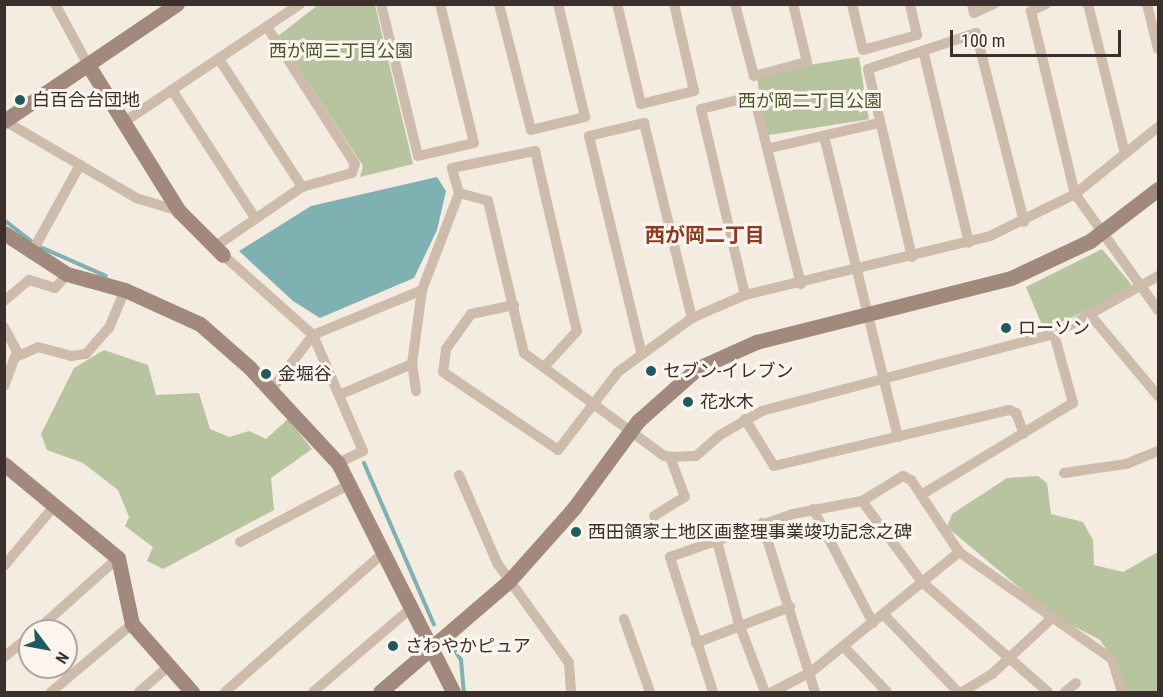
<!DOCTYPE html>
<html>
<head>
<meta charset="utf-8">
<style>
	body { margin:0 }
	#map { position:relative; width:1163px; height:697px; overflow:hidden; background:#f4ebe1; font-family:"Roboto Condensed","Noto Sans JP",sans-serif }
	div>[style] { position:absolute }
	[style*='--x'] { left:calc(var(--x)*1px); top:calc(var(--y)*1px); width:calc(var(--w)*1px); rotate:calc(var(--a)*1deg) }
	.green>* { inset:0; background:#b8c4a0; transform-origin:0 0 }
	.water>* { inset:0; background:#7fb0b2 }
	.stream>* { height:4px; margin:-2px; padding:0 2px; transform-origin:2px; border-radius:2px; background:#7fb0b2 }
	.street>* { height:10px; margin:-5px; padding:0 5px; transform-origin:5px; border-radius:5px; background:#cdbbac }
	.secondary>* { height:15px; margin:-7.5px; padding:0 7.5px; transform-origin:7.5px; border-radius:7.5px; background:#a18a7d }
	.dots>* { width:16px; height:16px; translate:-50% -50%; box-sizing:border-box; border:3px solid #fbf5ee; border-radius:50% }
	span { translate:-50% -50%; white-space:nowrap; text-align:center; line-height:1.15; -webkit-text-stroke:6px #fbf5ee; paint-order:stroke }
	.park-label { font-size:18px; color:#4a5a2e }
	.poi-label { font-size:18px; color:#3b302b }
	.left { translate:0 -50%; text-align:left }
	.neighbourhood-label { font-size:20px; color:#8c3b22; font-weight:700 }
	.frame { position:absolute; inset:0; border:6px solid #3b302b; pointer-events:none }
	.north { position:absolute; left:18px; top:619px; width:60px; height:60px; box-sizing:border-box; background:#fbf5ee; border:2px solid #aea6a0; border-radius:50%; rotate:122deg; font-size:16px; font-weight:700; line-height:24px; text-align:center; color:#3b302b }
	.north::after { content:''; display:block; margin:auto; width:21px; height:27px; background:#1f5a5e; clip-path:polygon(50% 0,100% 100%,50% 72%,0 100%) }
	.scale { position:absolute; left:950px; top:30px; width:171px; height:27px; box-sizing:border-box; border:3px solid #3b302b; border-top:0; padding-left:8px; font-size:18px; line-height:21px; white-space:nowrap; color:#3b302b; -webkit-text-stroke:4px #fbf5ee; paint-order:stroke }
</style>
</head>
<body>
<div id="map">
	<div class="green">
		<i style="clip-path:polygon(318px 5px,375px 5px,413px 164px,360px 177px,363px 166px,278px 36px)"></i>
		<i style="left:859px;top:57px;width:63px;height:104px;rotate:81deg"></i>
		<i style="clip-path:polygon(1102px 249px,1131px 284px,1129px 291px,1044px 330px,1026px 287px)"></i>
		<i style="clip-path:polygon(104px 350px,148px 365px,156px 395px,199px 393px,210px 429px,229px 437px,249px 431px,266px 439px,288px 419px,312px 449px,271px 478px,274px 510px,163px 569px,147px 561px,153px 547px,125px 526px,129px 517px,118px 490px,83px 463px,47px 450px,41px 434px,74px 368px)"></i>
		<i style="clip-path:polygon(1038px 476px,1047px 483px,1051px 514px,1083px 522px,1093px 540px,1094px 565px,1123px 572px,1158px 552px,1158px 692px,1123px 692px,1116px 663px,1100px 640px,1051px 614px,947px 527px,952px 514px,1007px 478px)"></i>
	</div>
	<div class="water">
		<i style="clip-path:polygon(437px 177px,446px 191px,437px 230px,414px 278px,320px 318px,293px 301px,239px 251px,311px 206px)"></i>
	</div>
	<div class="stream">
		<i style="--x:4;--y:220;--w:36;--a:38"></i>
		<i style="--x:38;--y:246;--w:74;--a:23.8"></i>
		<i style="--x:364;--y:463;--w:176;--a:66.6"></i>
		<i style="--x:455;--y:651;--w:11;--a:56"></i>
		<i style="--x:461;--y:660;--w:32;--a:85"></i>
	</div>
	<div class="street">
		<i style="--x:55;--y:4;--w:69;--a:61.6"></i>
		<i style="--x:381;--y:4;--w:156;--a:76.3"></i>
		<i style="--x:418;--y:156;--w:57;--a:-13.1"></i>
		<i style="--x:474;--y:143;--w:143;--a:-103.7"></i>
		<i style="--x:499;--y:4;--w:130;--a:75.7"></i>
		<i style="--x:531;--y:130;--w:56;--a:-13.5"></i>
		<i style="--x:585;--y:117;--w:116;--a:-103.4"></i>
		<i style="--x:617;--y:4;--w:103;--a:76.5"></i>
		<i style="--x:641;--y:104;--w:55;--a:-13.8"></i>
		<i style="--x:694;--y:91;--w:89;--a:-102.9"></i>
		<i style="--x:735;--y:4;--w:74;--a:75.2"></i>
		<i style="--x:754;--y:76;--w:55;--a:-14.8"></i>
		<i style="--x:807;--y:62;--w:60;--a:-103.6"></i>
		<i style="--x:852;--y:4;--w:47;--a:76.6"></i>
		<i style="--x:863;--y:50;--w:56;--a:-15.5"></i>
		<i style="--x:917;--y:35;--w:32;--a:-103"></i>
		<i style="--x:972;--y:4;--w:9;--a:77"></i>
		<i style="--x:974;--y:13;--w:22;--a:-24"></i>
		<i style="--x:1046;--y:4;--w:17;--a:155"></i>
		<i style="--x:1031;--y:11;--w:188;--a:76.5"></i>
		<i style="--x:1075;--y:194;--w:143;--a:54.4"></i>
		<i style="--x:1088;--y:4;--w:154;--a:76.1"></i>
		<i style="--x:1147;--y:4;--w:46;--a:76.3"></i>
		<i style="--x:924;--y:54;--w:194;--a:76.6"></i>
		<i style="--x:219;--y:59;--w:153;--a:57"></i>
		<i style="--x:172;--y:90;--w:153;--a:57"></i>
		<i style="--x:5;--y:121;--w:152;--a:30.4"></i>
		<i style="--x:136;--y:198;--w:45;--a:16.8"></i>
		<i style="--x:124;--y:122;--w:212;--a:-33.8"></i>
		<i style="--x:824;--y:136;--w:310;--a:76.2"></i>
		<i style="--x:770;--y:148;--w:112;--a:-12.9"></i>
		<i style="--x:459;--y:193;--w:30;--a:15"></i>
		<i style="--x:488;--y:201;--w:156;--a:76.7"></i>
		<i style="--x:524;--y:353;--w:174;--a:36.3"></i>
		<i style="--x:664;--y:456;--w:10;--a:6"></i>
		<i style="--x:674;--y:457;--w:22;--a:-3"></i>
		<i style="--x:696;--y:456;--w:32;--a:-41"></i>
		<i style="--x:720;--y:435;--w:48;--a:-29.7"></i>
		<i style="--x:762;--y:411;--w:302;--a:-14.8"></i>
		<i style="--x:1054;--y:334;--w:119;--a:-29.1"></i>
		<i style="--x:213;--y:248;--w:108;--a:-34.4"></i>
		<i style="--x:302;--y:187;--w:52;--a:-15.6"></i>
		<i style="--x:352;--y:173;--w:9;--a:-72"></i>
		<i style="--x:355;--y:164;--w:163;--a:-122.7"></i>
		<i style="--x:31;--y:254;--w:102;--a:-61.2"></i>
		<i style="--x:223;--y:255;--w:120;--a:41.6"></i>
		<i style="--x:313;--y:335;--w:126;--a:66.7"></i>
		<i style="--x:363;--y:451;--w:28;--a:154"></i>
		<i style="--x:912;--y:257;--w:193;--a:-103.2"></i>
		<i style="--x:868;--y:69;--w:114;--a:-18.4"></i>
		<i style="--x:976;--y:33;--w:195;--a:75.7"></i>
		<i style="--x:745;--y:295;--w:191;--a:-103.3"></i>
		<i style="--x:701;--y:109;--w:55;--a:-13.8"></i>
		<i style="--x:754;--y:96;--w:194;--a:76"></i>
		<i style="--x:4;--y:301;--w:33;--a:-40"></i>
		<i style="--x:29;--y:280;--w:27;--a:17"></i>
		<i style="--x:55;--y:288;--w:18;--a:-49"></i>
		<i style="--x:514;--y:305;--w:44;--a:168.2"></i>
		<i style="--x:471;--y:314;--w:43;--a:125.5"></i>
		<i style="--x:446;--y:349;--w:23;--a:97"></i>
		<i style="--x:443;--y:372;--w:139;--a:34.1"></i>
		<i style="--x:558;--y:450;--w:98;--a:-52.4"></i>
		<i style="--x:618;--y:372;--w:92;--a:-36.1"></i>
		<i style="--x:692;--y:318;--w:58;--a:-23.5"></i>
		<i style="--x:745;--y:295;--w:252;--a:-13.5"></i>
		<i style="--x:990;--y:236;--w:95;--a:-26.3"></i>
		<i style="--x:1075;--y:194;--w:107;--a:-38.9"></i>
		<i style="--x:1092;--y:317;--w:103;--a:50.1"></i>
		<i style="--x:4;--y:327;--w:27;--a:62"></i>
		<i style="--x:17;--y:351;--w:37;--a:110"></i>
		<i style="--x:641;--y:351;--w:221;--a:-103.6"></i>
		<i style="--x:589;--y:136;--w:57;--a:-13.3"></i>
		<i style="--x:644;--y:123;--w:201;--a:76.2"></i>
		<i style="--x:16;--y:357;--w:24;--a:-24"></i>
		<i style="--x:38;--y:347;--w:34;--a:15"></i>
		<i style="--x:71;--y:356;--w:15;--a:-8"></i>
		<i style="--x:86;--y:354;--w:35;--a:-49"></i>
		<i style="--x:109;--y:328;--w:41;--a:-67.2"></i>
		<i style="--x:271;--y:390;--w:69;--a:-52.6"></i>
		<i style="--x:313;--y:335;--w:118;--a:-22.4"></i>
		<i style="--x:416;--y:391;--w:27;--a:-98"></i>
		<i style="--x:412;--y:364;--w:75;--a:-82.3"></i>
		<i style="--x:422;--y:290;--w:104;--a:-69.1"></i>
		<i style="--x:459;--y:193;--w:26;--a:-106"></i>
		<i style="--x:452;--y:168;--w:85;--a:-11.6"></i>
		<i style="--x:535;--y:151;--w:185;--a:76.9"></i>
		<i style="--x:577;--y:331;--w:49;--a:132.5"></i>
		<i style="--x:339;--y:395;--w:79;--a:-23"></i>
		<i style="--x:745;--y:419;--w:55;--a:58.3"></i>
		<i style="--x:774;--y:466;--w:242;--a:-13.4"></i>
		<i style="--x:1009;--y:410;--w:8;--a:23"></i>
		<i style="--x:1016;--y:413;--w:22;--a:69"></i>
		<i style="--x:1064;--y:473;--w:63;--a:-8.3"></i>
		<i style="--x:1126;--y:464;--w:35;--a:-22"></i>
		<i style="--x:459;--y:475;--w:96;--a:66.6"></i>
		<i style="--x:497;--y:563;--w:123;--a:54.2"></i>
		<i style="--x:569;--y:663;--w:29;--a:86"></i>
		<i style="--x:921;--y:495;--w:178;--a:-31.2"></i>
		<i style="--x:1073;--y:403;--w:72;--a:-105.4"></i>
		<i style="--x:862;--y:501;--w:101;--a:53.5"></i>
		<i style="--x:922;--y:582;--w:167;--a:41.1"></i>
		<i style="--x:813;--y:509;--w:129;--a:62.2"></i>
		<i style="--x:654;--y:516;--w:36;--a:-32"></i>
		<i style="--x:685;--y:497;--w:43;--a:-110.6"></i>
		<i style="--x:762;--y:523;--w:177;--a:72.6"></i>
		<i style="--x:717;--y:541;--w:86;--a:75.2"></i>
		<i style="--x:739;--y:624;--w:73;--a:69.1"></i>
		<i style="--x:240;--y:542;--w:122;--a:-27.8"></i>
		<i style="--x:4;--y:566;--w:80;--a:-50.1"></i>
		<i style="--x:884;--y:615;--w:107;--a:46.1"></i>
		<i style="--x:624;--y:619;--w:77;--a:70.4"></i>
		<i style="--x:36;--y:631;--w:110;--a:-41.7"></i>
		<i style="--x:696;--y:643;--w:101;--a:-21"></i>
		<i style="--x:844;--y:647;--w:62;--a:46.3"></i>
		<i style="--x:4;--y:657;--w:33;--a:-39"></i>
		<i style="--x:51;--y:692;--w:106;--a:-40"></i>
		<i style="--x:139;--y:692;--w:40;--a:-41"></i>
		<i style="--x:225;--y:692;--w:208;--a:-41.3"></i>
		<i style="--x:313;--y:692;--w:125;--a:-40.5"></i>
		<i style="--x:713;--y:692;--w:142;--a:-107.7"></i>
		<i style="--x:670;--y:557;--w:130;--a:-19.3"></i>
		<i style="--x:793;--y:514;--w:70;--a:-10.7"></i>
		<i style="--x:862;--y:501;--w:48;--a:-31.4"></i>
		<i style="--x:903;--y:476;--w:9;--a:27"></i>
		<i style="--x:911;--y:480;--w:87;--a:56.3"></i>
		<i style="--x:959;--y:552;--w:187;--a:35"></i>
		<i style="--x:1112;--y:659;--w:34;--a:73"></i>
		<i style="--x:772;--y:692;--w:44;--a:-27.1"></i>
		<i style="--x:811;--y:672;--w:191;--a:-39"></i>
		<i style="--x:962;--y:692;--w:35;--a:-31"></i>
		<i style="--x:992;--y:674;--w:81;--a:-43"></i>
		<i style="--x:1065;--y:692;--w:14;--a:-39"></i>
	</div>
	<div class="secondary">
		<i style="--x:88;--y:65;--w:172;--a:58.1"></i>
		<i style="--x:179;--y:211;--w:62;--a:45"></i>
		<i style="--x:4;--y:121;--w:209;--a:-34.1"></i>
		<i style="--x:4;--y:233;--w:75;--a:33.1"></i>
		<i style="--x:67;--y:274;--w:60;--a:15.4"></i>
		<i style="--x:125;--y:290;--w:82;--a:24.4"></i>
		<i style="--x:200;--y:324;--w:65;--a:41.3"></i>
		<i style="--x:249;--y:367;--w:131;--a:47.2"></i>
		<i style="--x:338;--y:463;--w:256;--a:63.3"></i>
		<i style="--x:4;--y:464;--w:148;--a:39.5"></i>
		<i style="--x:118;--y:558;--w:67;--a:78"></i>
		<i style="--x:132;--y:624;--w:91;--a:48.6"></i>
		<i style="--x:380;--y:692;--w:170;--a:-40.7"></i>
		<i style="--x:509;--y:581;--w:98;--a:-48.3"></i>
		<i style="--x:574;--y:508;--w:108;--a:-53.7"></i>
		<i style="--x:638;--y:421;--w:80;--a:-41.5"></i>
		<i style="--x:698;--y:368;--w:64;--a:-24.1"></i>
		<i style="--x:756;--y:342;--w:263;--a:-14.1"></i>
		<i style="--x:1011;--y:278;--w:87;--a:-25.1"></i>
		<i style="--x:1090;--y:241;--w:86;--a:-37.4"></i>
	</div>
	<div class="dots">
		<i style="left:20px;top:100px;background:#1f5a5e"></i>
		<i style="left:1006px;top:328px;background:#1f5a5e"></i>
		<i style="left:651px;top:371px;background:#1f5a5e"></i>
		<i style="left:266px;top:374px;background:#1f5a5e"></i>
		<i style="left:688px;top:402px;background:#1f5a5e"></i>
		<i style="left:576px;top:532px;background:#1f5a5e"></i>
		<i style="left:393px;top:646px;background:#1f5a5e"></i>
	</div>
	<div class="park-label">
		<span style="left:341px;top:51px">西が岡三丁目公園</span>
		<span style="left:810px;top:101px">西が岡二丁目公園</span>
	</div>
	<div class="poi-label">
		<span class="left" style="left:32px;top:100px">白百合台団地</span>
		<span class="left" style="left:1018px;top:328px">ローソン</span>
		<span class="left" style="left:663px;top:371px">セブン-イレブン</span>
		<span class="left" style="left:278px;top:374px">金堀谷</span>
		<span class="left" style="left:700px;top:402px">花水木</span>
		<span class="left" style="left:588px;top:532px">西田領家土地区画整理事業竣功記念之碑</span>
		<span class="left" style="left:405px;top:646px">さわやかピュア</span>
	</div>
	<div class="neighbourhood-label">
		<span style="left:705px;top:235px">西が岡二丁目</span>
	</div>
	<div class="frame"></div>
	<div class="north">N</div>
	<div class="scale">100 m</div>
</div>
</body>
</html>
